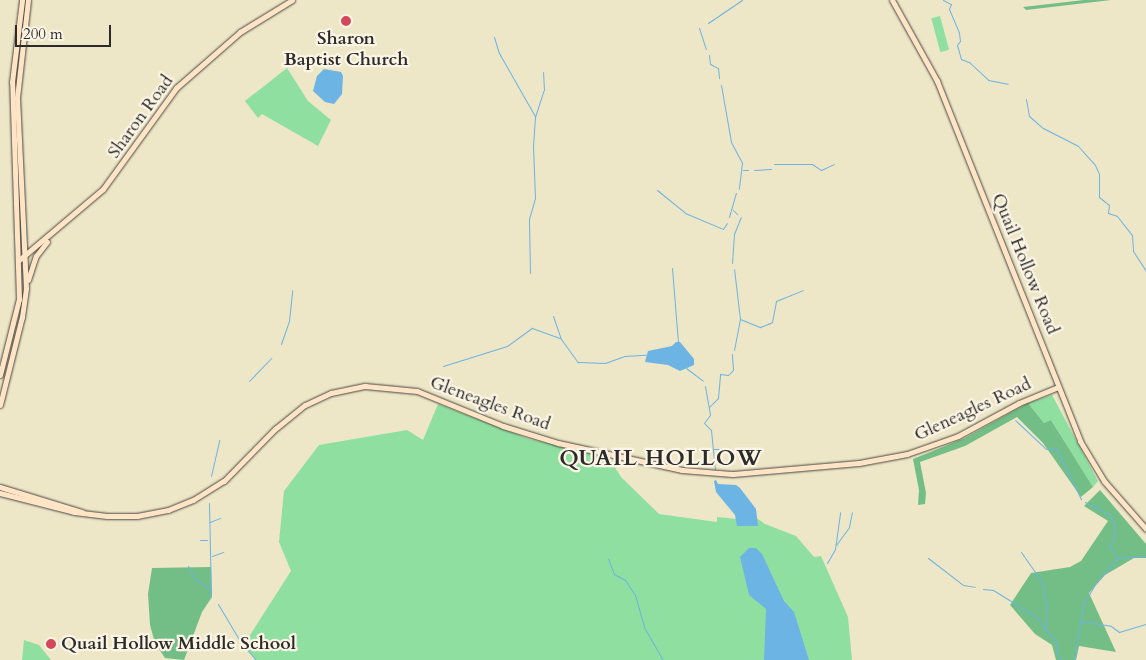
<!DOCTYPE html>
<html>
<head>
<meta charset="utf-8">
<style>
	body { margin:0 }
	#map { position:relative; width:1146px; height:660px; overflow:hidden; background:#ede6c7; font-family:Cardo,serif }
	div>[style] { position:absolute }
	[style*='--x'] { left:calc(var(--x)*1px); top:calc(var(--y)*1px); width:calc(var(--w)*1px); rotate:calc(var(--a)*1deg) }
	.green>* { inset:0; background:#8fe0a0; transform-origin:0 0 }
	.forest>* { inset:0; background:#73be86 }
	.water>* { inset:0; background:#6bb4e3 }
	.stream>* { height:1px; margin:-0.5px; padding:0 0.5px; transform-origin:0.5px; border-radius:0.5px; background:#6bb4e3 }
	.roads { filter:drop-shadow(0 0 1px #484742) drop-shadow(0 0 1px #484742) }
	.secondary>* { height:5px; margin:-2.5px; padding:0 2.5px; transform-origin:2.5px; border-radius:2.5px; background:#ffe4c6 }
	.dots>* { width:14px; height:14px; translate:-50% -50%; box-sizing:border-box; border:2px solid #fcf5e5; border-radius:50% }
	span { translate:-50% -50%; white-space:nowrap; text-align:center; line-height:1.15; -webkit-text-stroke:4.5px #fcf5e5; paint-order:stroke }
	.poi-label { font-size:18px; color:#2b2b2b; font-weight:700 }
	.left { translate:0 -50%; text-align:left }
	.street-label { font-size:18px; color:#2b2b2b }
	.district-label { font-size:22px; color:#2b2b2b; font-weight:700; letter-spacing:1px }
	.scale { position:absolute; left:15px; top:25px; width:96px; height:22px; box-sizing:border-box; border:2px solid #2b2b2b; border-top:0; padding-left:6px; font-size:15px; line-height:18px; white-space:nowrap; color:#2b2b2b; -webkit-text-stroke:4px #fcf5e5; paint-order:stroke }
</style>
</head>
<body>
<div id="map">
	<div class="green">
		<i style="left:940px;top:16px;width:35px;height:9px;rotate:75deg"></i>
		<i style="clip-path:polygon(287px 68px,308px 101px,331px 120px,318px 146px,262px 114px,258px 118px,245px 101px)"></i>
		<i style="clip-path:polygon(1052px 395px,1098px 481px,1093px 487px,1051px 420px,1044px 423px,1028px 403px)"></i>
		<i style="clip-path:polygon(438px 404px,529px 439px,609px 458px,621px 477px,659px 514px,717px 522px,717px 517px,738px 519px,748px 512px,765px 524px,796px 536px,814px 557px,821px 556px,848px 617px,852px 660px,256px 660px,243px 646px,291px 571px,279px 542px,284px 491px,319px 445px,407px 430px,423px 440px)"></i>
		<i style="clip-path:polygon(24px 640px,39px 645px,51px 660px,22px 660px)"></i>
	</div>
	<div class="forest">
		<i style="clip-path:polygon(1084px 0,1111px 0,1026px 10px,1023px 7px)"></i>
		<i style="clip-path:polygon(1028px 403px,1044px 423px,1051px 420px,1093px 487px,1081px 497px,1043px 443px,1017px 417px,965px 446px,920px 462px,926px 493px,925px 504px,918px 505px,919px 490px,913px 459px,965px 438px)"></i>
		<i style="clip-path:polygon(1100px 490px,1146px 544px,1146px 558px,1134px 558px,1105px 575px,1089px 593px,1116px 652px,1079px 646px,1076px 660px,1056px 660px,1052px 645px,1035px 634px,1010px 605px,1031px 573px,1070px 567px,1081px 561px,1108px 521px,1084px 506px)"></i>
		<i style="clip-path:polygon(211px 567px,212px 597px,202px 612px,184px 660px,165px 658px,155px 643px,150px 625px,148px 594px,152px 568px)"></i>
	</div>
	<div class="water">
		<i style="clip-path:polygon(324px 69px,341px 72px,343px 76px,342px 94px,334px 104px,325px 102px,313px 91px,317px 76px)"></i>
		<i style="clip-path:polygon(676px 342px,680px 342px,694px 359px,694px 365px,680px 371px,668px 365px,645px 362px,648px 351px,672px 346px)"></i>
		<i style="clip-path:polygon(716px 480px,718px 484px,736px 485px,740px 488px,756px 509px,758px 526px,737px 526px,735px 515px,716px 492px,714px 481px)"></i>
		<i style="clip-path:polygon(749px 548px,756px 548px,762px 554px,784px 601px,794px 612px,809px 660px,764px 660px,766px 609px,749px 595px,740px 557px)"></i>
	</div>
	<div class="stream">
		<i style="--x:943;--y:0;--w:9;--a:27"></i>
		<i style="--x:951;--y:4;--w:5;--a:112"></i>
		<i style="--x:949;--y:9;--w:26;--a:67"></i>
		<i style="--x:959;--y:33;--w:8;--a:83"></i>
		<i style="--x:960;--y:41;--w:5;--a:127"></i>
		<i style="--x:957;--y:45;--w:15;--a:74"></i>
		<i style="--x:961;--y:59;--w:9;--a:21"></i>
		<i style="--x:969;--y:62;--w:26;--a:43"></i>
		<i style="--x:988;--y:80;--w:20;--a:11"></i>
		<i style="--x:708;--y:23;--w:41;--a:-34.1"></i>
		<i style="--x:699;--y:28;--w:22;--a:72"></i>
		<i style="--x:494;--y:37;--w:17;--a:73"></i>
		<i style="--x:499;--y:53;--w:73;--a:60.3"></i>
		<i style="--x:709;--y:55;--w:9;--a:84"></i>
		<i style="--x:710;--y:64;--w:9;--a:27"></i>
		<i style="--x:718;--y:68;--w:10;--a:84"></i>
		<i style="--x:721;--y:85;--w:58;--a:80"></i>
		<i style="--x:731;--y:142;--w:24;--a:62"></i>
		<i style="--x:742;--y:163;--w:26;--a:97"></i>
		<i style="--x:1026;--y:99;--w:17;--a:80"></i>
		<i style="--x:1029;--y:116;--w:18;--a:41"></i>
		<i style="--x:1043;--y:128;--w:39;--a:27"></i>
		<i style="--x:1078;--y:146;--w:25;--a:48"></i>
		<i style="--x:1095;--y:165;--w:10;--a:66"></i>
		<i style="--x:1099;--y:174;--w:23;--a:90"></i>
		<i style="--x:1099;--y:197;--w:13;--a:39"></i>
		<i style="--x:1109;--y:205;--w:8;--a:97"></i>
		<i style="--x:1108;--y:213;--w:9;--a:18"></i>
		<i style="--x:1117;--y:216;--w:24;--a:52"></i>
		<i style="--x:1132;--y:235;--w:16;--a:86"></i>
		<i style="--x:1133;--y:251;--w:24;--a:57"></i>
		<i style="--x:774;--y:164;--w:38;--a:0"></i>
		<i style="--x:812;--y:164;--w:11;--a:34"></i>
		<i style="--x:821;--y:170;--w:14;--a:-25"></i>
		<i style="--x:743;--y:170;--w:5;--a:0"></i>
		<i style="--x:754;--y:170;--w:17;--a:-3"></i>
		<i style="--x:657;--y:190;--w:36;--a:39"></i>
		<i style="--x:685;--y:213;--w:41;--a:22.8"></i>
		<i style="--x:723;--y:229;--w:7;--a:-56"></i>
		<i style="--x:733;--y:210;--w:6;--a:45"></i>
		<i style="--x:729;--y:217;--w:25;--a:-74"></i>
		<i style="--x:732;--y:263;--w:29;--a:-86"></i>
		<i style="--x:734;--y:234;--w:18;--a:-68"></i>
		<i style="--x:672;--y:268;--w:75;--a:85.4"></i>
		<i style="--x:530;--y:273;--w:54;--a:-91.1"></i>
		<i style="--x:529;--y:219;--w:22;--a:-74"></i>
		<i style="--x:535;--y:198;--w:52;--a:-92.2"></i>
		<i style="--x:533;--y:146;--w:29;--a:-86"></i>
		<i style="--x:535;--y:117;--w:28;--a:-72"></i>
		<i style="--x:544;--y:90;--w:18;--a:-93"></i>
		<i style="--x:553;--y:316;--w:24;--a:71"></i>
		<i style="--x:561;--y:339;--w:29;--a:54"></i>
		<i style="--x:578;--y:362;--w:27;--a:2"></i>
		<i style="--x:605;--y:363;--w:20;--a:-20"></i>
		<i style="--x:624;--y:356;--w:22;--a:-3"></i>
		<i style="--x:740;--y:319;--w:22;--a:22"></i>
		<i style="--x:760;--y:327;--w:9;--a:-21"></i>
		<i style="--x:768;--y:324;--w:4;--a:-27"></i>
		<i style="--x:772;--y:322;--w:21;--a:-79"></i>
		<i style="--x:776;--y:301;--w:29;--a:-22"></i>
		<i style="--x:281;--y:344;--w:24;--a:-71"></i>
		<i style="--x:289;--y:321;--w:31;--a:-84"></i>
		<i style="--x:734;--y:350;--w:32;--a:-79"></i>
		<i style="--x:740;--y:319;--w:50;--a:-96.8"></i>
		<i style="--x:443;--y:366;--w:67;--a:-17.4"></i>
		<i style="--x:507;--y:346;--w:31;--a:-36"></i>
		<i style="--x:532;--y:328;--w:30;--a:20"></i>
		<i style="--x:686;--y:368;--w:21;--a:37"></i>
		<i style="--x:249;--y:381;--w:32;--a:-46"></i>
		<i style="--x:705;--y:386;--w:29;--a:80"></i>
		<i style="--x:710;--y:415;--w:10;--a:127"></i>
		<i style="--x:704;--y:423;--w:10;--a:45"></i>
		<i style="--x:711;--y:430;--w:40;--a:84.3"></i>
		<i style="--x:709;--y:407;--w:13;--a:-45"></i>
		<i style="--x:718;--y:398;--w:24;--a:-85"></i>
		<i style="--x:720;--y:374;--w:8;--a:7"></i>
		<i style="--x:728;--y:375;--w:7;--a:-45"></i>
		<i style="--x:733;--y:370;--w:16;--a:-94"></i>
		<i style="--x:1015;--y:420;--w:42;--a:43.1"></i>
		<i style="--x:1046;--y:449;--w:10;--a:-6"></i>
		<i style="--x:1056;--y:448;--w:57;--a:63.9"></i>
		<i style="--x:713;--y:449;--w:7;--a:0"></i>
		<i style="--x:211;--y:476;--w:37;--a:-77"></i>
		<i style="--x:1085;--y:502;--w:27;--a:27"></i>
		<i style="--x:1109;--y:514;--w:10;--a:61"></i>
		<i style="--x:1114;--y:523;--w:13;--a:90"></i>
		<i style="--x:1114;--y:536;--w:12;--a:110"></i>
		<i style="--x:1110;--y:547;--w:14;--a:54"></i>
		<i style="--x:209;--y:503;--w:93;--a:88.8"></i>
		<i style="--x:210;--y:522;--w:11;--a:-22"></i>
		<i style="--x:200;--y:540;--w:7;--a:0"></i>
		<i style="--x:836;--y:545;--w:22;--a:-54"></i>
		<i style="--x:849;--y:527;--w:15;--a:-79"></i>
		<i style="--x:1021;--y:552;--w:37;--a:55"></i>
		<i style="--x:1042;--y:582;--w:26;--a:79"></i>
		<i style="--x:1047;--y:608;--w:22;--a:95"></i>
		<i style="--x:212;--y:556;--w:12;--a:-20"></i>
		<i style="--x:928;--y:558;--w:44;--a:37.6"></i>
		<i style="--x:963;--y:585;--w:12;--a:9"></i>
		<i style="--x:608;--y:559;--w:16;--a:68"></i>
		<i style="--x:614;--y:574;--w:13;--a:29"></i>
		<i style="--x:625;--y:580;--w:18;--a:56"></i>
		<i style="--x:635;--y:595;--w:35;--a:74"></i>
		<i style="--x:645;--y:629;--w:36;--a:60"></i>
		<i style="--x:827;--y:563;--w:16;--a:-60"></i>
		<i style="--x:835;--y:549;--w:37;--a:-82"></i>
		<i style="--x:188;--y:566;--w:13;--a:63"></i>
		<i style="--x:194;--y:578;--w:19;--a:35"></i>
		<i style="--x:983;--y:589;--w:10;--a:6"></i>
		<i style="--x:993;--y:590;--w:49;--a:31.8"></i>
		<i style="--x:1035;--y:616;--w:33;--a:51"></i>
		<i style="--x:1056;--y:642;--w:12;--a:85"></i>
		<i style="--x:1057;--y:654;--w:8;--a:50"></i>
		<i style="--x:218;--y:604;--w:43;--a:59.3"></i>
		<i style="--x:240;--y:641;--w:25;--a:50"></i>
		<i style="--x:1080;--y:621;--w:31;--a:9"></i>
		<i style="--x:1111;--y:626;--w:10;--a:37"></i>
		<i style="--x:1119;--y:632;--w:28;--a:-17"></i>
		<i style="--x:1074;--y:660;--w:56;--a:-80.7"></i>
		<i style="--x:1083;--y:605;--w:24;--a:-60"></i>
		<i style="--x:1095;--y:584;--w:35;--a:-49"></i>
		<i style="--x:1118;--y:558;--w:28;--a:-4"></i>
	</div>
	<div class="roads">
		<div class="secondary">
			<i style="--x:892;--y:0;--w:93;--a:60.9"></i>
			<i style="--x:937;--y:81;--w:387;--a:68.3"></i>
			<i style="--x:1080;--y:441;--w:47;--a:59"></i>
			<i style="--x:1104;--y:481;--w:64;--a:48.8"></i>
			<i style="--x:19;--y:260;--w:110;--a:-40.2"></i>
			<i style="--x:103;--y:189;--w:125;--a:-54.1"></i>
			<i style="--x:176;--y:88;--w:85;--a:-41.2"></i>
			<i style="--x:240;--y:32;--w:61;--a:-31.6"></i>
			<i style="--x:28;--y:280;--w:25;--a:-72"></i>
			<i style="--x:36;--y:256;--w:18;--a:-52"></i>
			<i style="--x:0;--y:375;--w:78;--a:-76"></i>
			<i style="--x:19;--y:299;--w:217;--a:-91.8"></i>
			<i style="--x:12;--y:82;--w:83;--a:-83"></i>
			<i style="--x:0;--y:405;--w:91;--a:-76"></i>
			<i style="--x:22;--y:317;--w:29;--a:-82"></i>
			<i style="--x:26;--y:288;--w:190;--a:-92.7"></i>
			<i style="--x:17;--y:98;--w:99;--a:-83.6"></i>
			<i style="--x:0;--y:487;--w:86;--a:17"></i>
			<i style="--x:0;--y:493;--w:76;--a:14.4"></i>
			<i style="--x:74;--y:512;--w:33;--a:7"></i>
			<i style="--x:107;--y:516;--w:30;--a:0"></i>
			<i style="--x:137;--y:516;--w:32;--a:-11"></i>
			<i style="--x:168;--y:510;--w:27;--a:-22"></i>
			<i style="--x:193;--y:500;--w:36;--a:-32"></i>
			<i style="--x:224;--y:481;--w:73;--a:-45.6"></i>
			<i style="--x:275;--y:429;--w:38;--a:-39"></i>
			<i style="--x:305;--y:405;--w:29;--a:-25"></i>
			<i style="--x:331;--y:393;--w:35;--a:-12"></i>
			<i style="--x:365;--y:386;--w:52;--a:5.5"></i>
			<i style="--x:417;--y:391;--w:93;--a:22.1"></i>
			<i style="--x:503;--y:426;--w:58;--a:17.2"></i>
			<i style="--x:558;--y:443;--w:127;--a:12.3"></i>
			<i style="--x:682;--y:470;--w:51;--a:4.5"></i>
			<i style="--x:733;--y:474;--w:126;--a:-5"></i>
			<i style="--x:859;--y:463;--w:49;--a:-10.6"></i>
			<i style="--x:907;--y:454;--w:54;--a:-19.4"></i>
			<i style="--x:958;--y:436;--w:69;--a:-28.4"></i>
			<i style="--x:1019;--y:403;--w:42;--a:-22.3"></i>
		</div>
	</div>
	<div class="dots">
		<i style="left:346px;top:21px;background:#d1495b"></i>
		<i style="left:51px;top:644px;background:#d1495b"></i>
	</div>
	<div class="poi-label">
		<span style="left:346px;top:50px">Sharon<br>Baptist Church</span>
		<span class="left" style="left:61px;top:644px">Quail Hollow Middle School</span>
	</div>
	<div class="street-label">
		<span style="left:141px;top:117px;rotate:-54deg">Sharon Road</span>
		<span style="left:1025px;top:264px;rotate:68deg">Quail Hollow Road</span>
		<span style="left:490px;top:404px;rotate:20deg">Gleneagles Road</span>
		<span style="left:973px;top:410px;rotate:-25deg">Gleneagles Road</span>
	</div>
	<div class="district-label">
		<span style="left:661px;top:459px">QUAIL HOLLOW</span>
	</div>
	<div class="scale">200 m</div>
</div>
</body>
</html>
